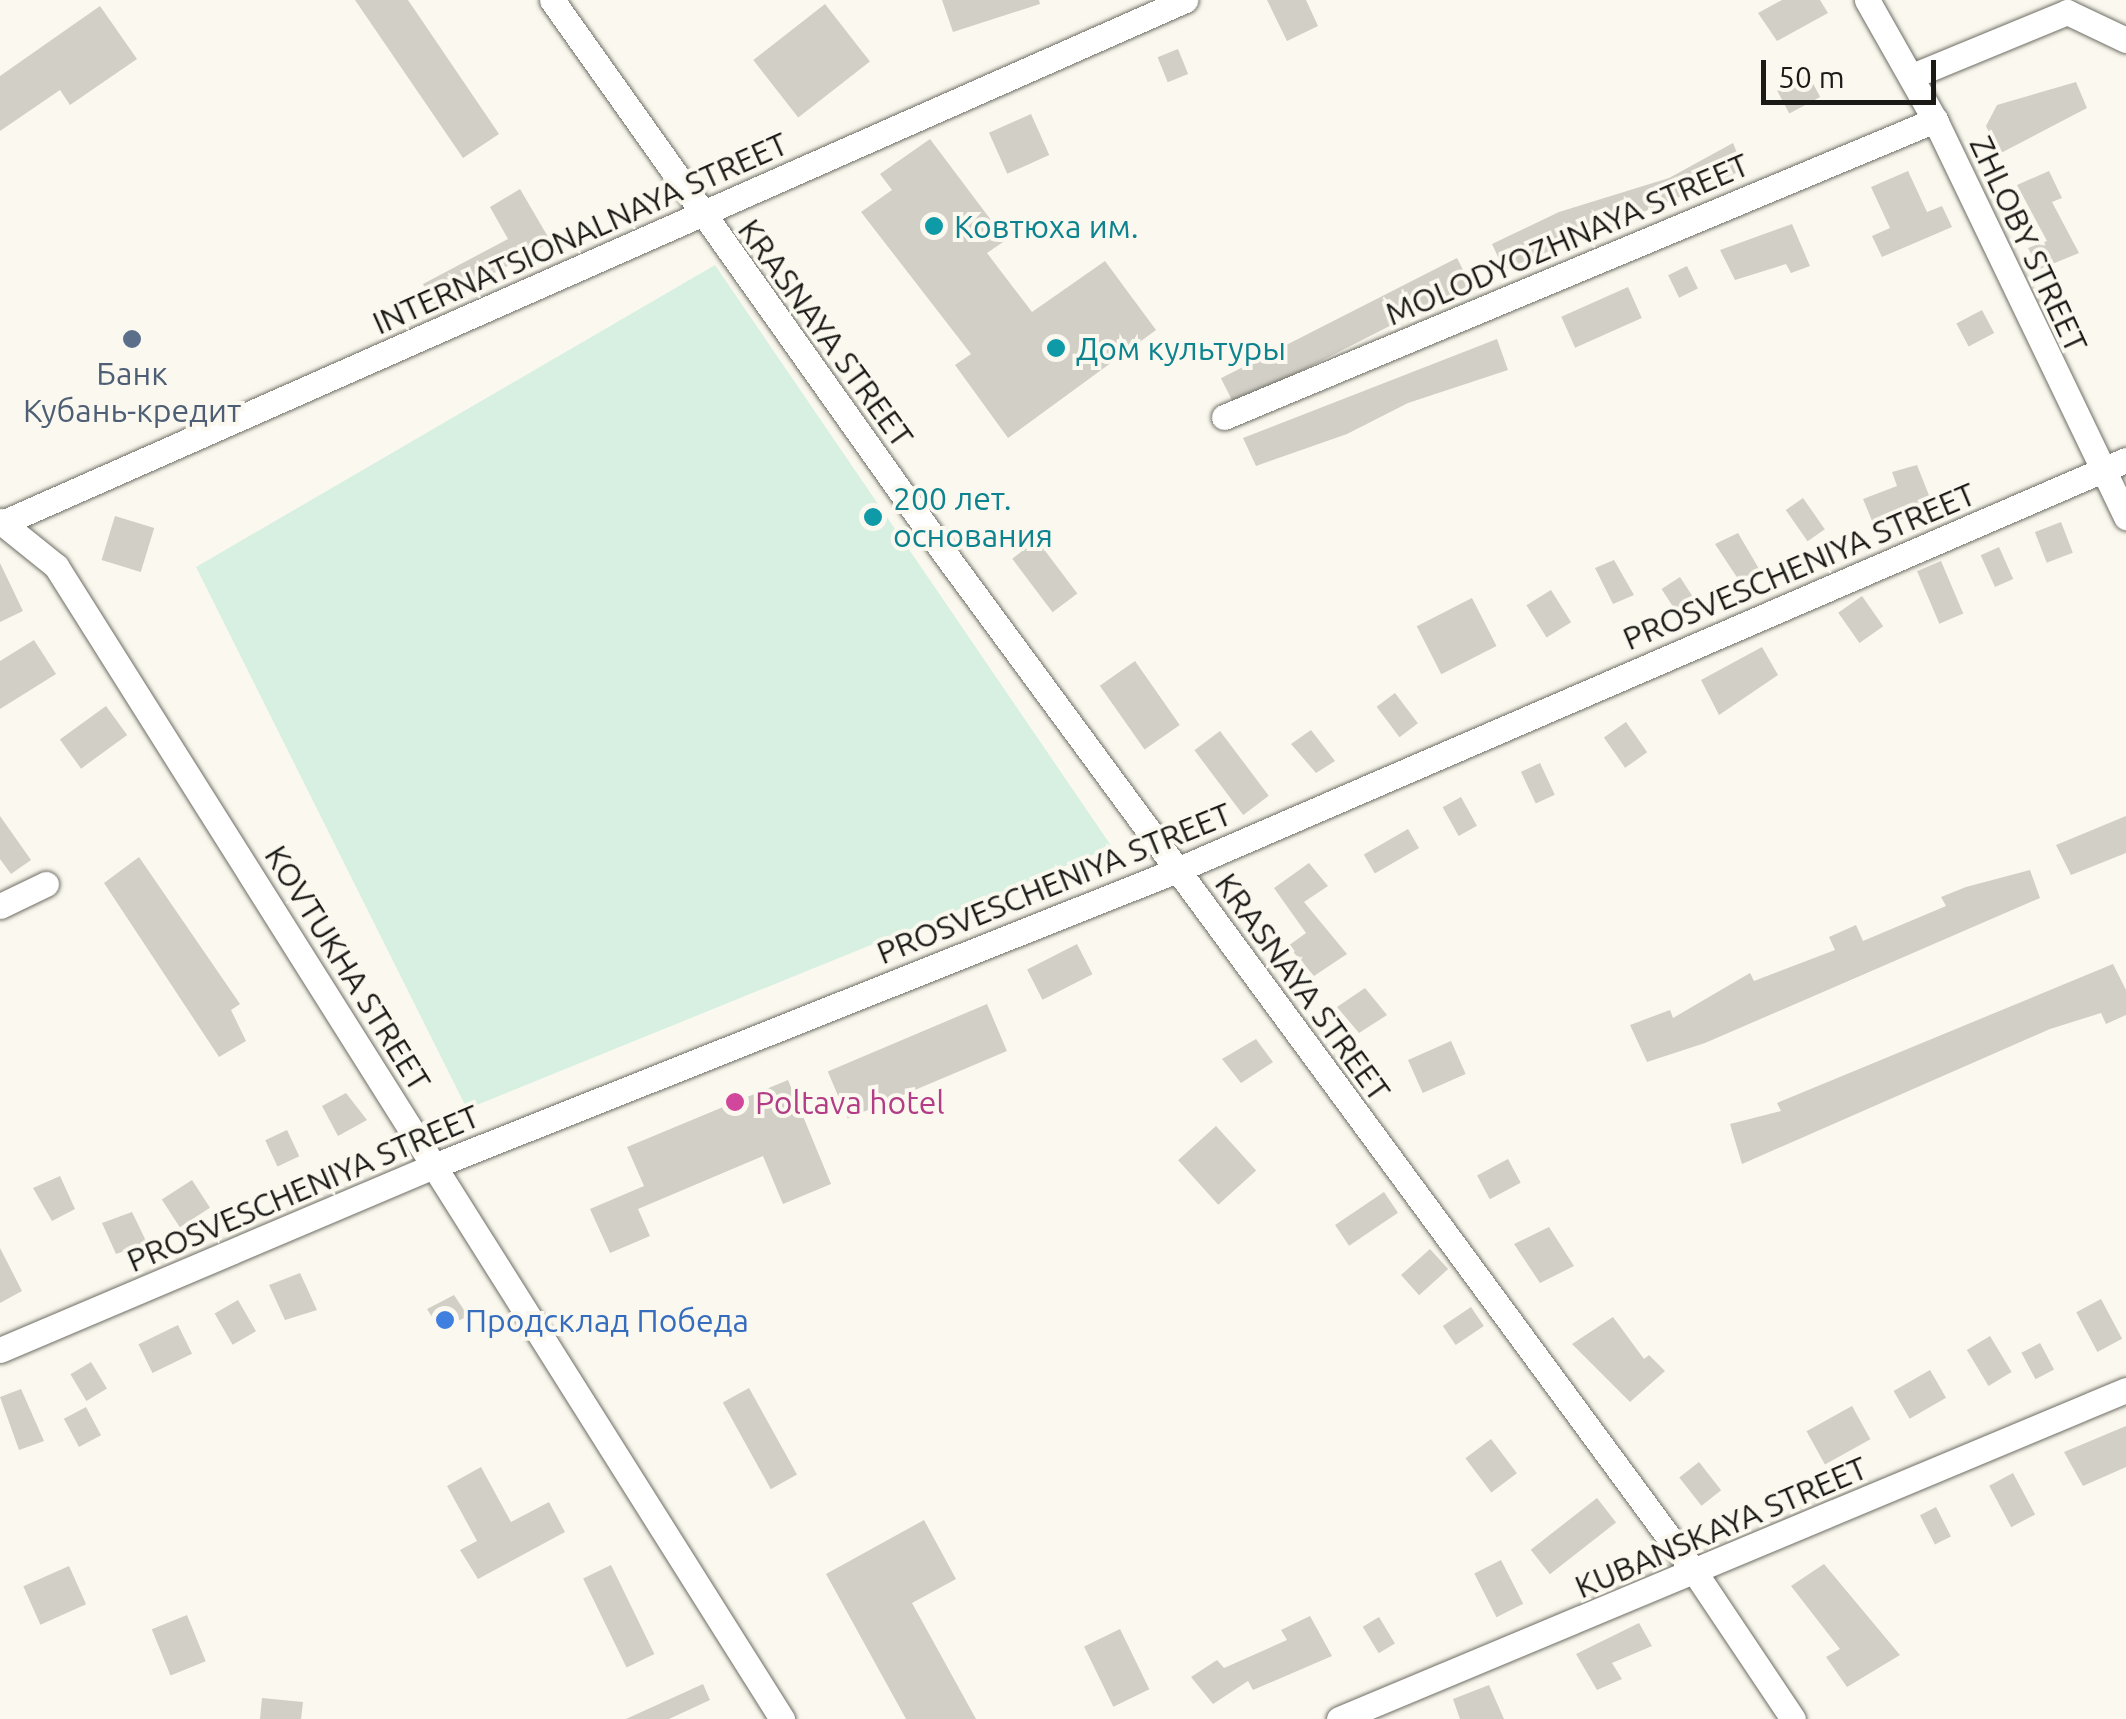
<!DOCTYPE html>
<html>
<head>
<meta charset="utf-8">
<style>
	body { margin:0 }
	#map { position:relative; width:2126px; height:1719px; overflow:hidden; background:#fbf9ef; font-family:Ubuntu,sans-serif }
	div>[style] { position:absolute }
	[style*='--x'] { left:calc(var(--x)*1px); top:calc(var(--y)*1px); width:calc(var(--w)*1px); rotate:calc(var(--a)*1deg) }
	.green>* { inset:0; background:#d7f0e1 }
	.building>* { inset:0; background:#d1cfc6; transform-origin:0 0 }
	.roads { filter:drop-shadow(0 0 2px #6e6d64) drop-shadow(0 0 2px #6e6d64) }
	.minor>* { height:25px; margin:-12.5px; padding:0 12.5px; transform-origin:12.5px; border-radius:12.5px; background:#fff }
	.dots>* { width:28px; height:28px; translate:-50% -50%; box-sizing:border-box; border:5px solid #fbf9ef; border-radius:50% }
	span { translate:-50% -50%; white-space:nowrap; text-align:center; line-height:1.15; -webkit-text-stroke:8px #fbf9ef; paint-order:stroke }
	.culture-label { font-size:32px; color:#0d838f }
	.left { translate:0 -50%; text-align:left }
	.street-label { font-size:32px; color:#1b1a17 }
	.service-label { font-size:32px; color:#4e5e75 }
	.hotel-label { font-size:32px; color:#b23c85 }
	.shop-label { font-size:32px; color:#366cbe }
	.scale { position:absolute; left:1761px; top:60px; width:175px; height:45px; box-sizing:border-box; border:5px solid #1b1a17; border-top:0; padding-left:12px; font-size:30px; line-height:35px; white-space:nowrap; color:#1b1a17; -webkit-text-stroke:8px #fbf9ef; paint-order:stroke }
</style>
</head>
<body>
<div id="map">
	<div class="green">
		<i style="clip-path:polygon(715px 265px,1112px 847px,467px 1109px,196px 567px)"></i>
	</div>
	<div class="building">
		<i style="clip-path:polygon(355px 0,408px 0,499px 134px,463px 158px)"></i>
		<i style="clip-path:polygon(942px 0,1039px 0,1040px 4px,953px 32px)"></i>
		<i style="clip-path:polygon(1267px 0,1306px 0,1318px 26px,1287px 41px)"></i>
		<i style="clip-path:polygon(1782px 0,1820px 0,1828px 13px,1777px 41px,1758px 13px)"></i>
		<i style="left:825px;top:4px;width:73px;height:91px;rotate:52deg"></i>
		<i style="clip-path:polygon(100px 6px,137px 59px,70px 105px,60px 90px,0 131px,0 76px)"></i>
		<i style="left:1178px;top:49px;width:27px;height:22px;rotate:68deg"></i>
		<i style="left:1808px;top:74px;width:26px;height:35px;rotate:62deg"></i>
		<i style="clip-path:polygon(2076px 82px,2087px 108px,1999px 154px,1986px 126px,1997px 105px)"></i>
		<i style="left:1031px;top:114px;width:45px;height:46px;rotate:66deg"></i>
		<i style="clip-path:polygon(930px 139px,1006px 240px,987px 253px,1032px 312px,1105px 261px,1156px 330px,1008px 438px,955px 365px,971px 354px,861px 212px,892px 190px,880px 174px)"></i>
		<i style="clip-path:polygon(1733px 143px,1744px 170px,1504px 270px,1492px 244px,1559px 212px,1669px 178px)"></i>
		<i style="clip-path:polygon(1908px 171px,1927px 212px,1942px 206px,1952px 227px,1882px 257px,1872px 236px,1890px 228px,1871px 187px)"></i>
		<i style="clip-path:polygon(2049px 171px,2062px 198px,2052px 202px,2079px 253px,2040px 269px,2028px 248px,2047px 241px,2017px 185px)"></i>
		<i style="clip-path:polygon(520px 189px,551px 242px,434px 306px,423px 284px,508px 239px,490px 207px)"></i>
		<i style="clip-path:polygon(1792px 224px,1810px 266px,1791px 273px,1786px 264px,1735px 280px,1720px 250px)"></i>
		<i style="left:1457px;top:258px;width:30px;height:265px;rotate:63deg"></i>
		<i style="left:1687px;top:266px;width:25px;height:21px;rotate:64deg"></i>
		<i style="left:1628px;top:287px;width:34px;height:73px;rotate:66deg"></i>
		<i style="left:1982px;top:310px;width:26px;height:29px;rotate:62deg"></i>
		<i style="clip-path:polygon(1497px 339px,1508px 370px,1408px 403px,1347px 434px,1256px 466px,1243px 438px)"></i>
		<i style="clip-path:polygon(1917px 465px,1934px 508px,1875px 528px,1863px 499px,1897px 486px,1892px 472px)"></i>
		<i style="left:1803px;top:498px;width:38px;height:21px;rotate:55deg"></i>
		<i style="left:115px;top:516px;width:41px;height:46px;rotate:17deg"></i>
		<i style="left:2061px;top:522px;width:33px;height:28px;rotate:69deg"></i>
		<i style="clip-path:polygon(1738px 533px,1762px 574px,1742px 585px,1715px 544px)"></i>
		<i style="left:1037px;top:540px;width:67px;height:31px;rotate:53deg"></i>
		<i style="left:1999px;top:547px;width:35px;height:20px;rotate:66deg"></i>
		<i style="clip-path:polygon(1614px 560px,1634px 595px,1613px 604px,1595px 568px)"></i>
		<i style="left:1941px;top:561px;width:57px;height:26px;rotate:67deg"></i>
		<i style="clip-path:polygon(0 563px,23px 611px,0 622px)"></i>
		<i style="left:1680px;top:577px;width:30px;height:22px;rotate:57deg"></i>
		<i style="left:1551px;top:590px;width:38px;height:29px;rotate:58deg"></i>
		<i style="left:1862px;top:596px;width:37px;height:29px;rotate:55deg"></i>
		<i style="left:1472px;top:598px;width:54px;height:62px;rotate:63deg"></i>
		<i style="clip-path:polygon(34px 640px,56px 674px,0 709px,0 661px)"></i>
		<i style="clip-path:polygon(1762px 647px,1778px 675px,1719px 715px,1701px 680px)"></i>
		<i style="left:1135px;top:661px;width:78px;height:43px;rotate:55deg"></i>
		<i style="left:1395px;top:693px;width:38px;height:23px;rotate:53deg"></i>
		<i style="left:106px;top:706px;width:36px;height:57px;rotate:54deg"></i>
		<i style="left:1626px;top:722px;width:37px;height:27px;rotate:55deg"></i>
		<i style="clip-path:polygon(1311px 730px,1335px 761px,1316px 773px,1291px 744px)"></i>
		<i style="left:1220px;top:731px;width:81px;height:32px;rotate:53deg"></i>
		<i style="left:1540px;top:763px;width:35px;height:21px;rotate:65deg"></i>
		<i style="left:1461px;top:797px;width:33px;height:21px;rotate:61deg"></i>
		<i style="clip-path:polygon(0 816px,31px 860px,11px 874px,0 859px)"></i>
		<i style="clip-path:polygon(2126px 816px,2126px 853px,2071px 875px,2056px 845px)"></i>
		<i style="left:1408px;top:829px;width:22px;height:51px;rotate:60deg"></i>
		<i style="clip-path:polygon(139px 857px,240px 1004px,231px 1010px,246px 1041px,219px 1057px,104px 883px)"></i>
		<i style="clip-path:polygon(1309px 863px,1328px 886px,1304px 902px,1347px 954px,1314px 976px,1288px 946px,1306px 933px,1274px 888px)"></i>
		<i style="clip-path:polygon(2030px 870px,2040px 898px,1705px 1043px,1647px 1062px,1630px 1025px,1670px 1010px,1673px 1018px,1750px 973px,1754px 981px,1835px 950px,1829px 937px,1856px 925px,1863px 941px,1946px 906px,1941px 897px,1966px 887px)"></i>
		<i style="left:1077px;top:944px;width:34px;height:56px;rotate:63deg"></i>
		<i style="clip-path:polygon(2113px 964px,2126px 990px,2126px 1015px,2106px 1024px,2101px 1013px,2050px 1029px,1742px 1164px,1730px 1124px,1781px 1111px,1777px 1103px)"></i>
		<i style="clip-path:polygon(1365px 988px,1387px 1015px,1359px 1033px,1337px 1007px)"></i>
		<i style="left:987px;top:1004px;width:51px;height:173px;rotate:67deg"></i>
		<i style="clip-path:polygon(1256px 1039px,1273px 1062px,1241px 1083px,1222px 1059px)"></i>
		<i style="left:1451px;top:1041px;width:36px;height:47px;rotate:66deg"></i>
		<i style="clip-path:polygon(788px 1080px,831px 1184px,783px 1204px,763px 1156px,638px 1209px,650px 1236px,610px 1253px,590px 1209px,644px 1186px,627px 1147px)"></i>
		<i style="clip-path:polygon(346px 1093px,367px 1120px,338px 1136px,322px 1106px)"></i>
		<i style="left:1216px;top:1126px;width:60px;height:51px;rotate:48deg"></i>
		<i style="left:287px;top:1130px;width:29px;height:24px;rotate:65deg"></i>
		<i style="left:1508px;top:1159px;width:27px;height:35px;rotate:62deg"></i>
		<i style="clip-path:polygon(60px 1176px,75px 1209px,52px 1221px,33px 1188px)"></i>
		<i style="left:192px;top:1180px;width:33px;height:36px;rotate:57deg"></i>
		<i style="left:1384px;top:1192px;width:25px;height:59px;rotate:56deg"></i>
		<i style="clip-path:polygon(132px 1212px,147px 1243px,116px 1254px,102px 1223px)"></i>
		<i style="clip-path:polygon(1549px 1227px,1574px 1266px,1540px 1283px,1514px 1244px)"></i>
		<i style="clip-path:polygon(0 1248px,22px 1291px,0 1303px)"></i>
		<i style="left:1430px;top:1249px;width:27px;height:39px;rotate:48deg"></i>
		<i style="clip-path:polygon(300px 1273px,317px 1310px,285px 1320px,269px 1285px)"></i>
		<i style="clip-path:polygon(454px 1295px,468px 1316px,440px 1330px,427px 1309px)"></i>
		<i style="left:2101px;top:1299px;width:45px;height:28px;rotate:62deg"></i>
		<i style="left:238px;top:1300px;width:36px;height:27px;rotate:60deg"></i>
		<i style="left:1471px;top:1307px;width:23px;height:34px;rotate:56deg"></i>
		<i style="clip-path:polygon(1613px 1317px,1644px 1359px,1649px 1355px,1665px 1371px,1630px 1402px,1572px 1344px)"></i>
		<i style="left:178px;top:1325px;width:32px;height:44px;rotate:64deg"></i>
		<i style="left:1990px;top:1336px;width:42px;height:27px;rotate:59deg"></i>
		<i style="left:2040px;top:1343px;width:30px;height:21px;rotate:62deg"></i>
		<i style="left:91px;top:1362px;width:31px;height:24px;rotate:59deg"></i>
		<i style="left:1930px;top:1370px;width:32px;height:42px;rotate:60deg"></i>
		<i style="left:749px;top:1388px;width:99px;height:30px;rotate:61deg"></i>
		<i style="clip-path:polygon(21px 1389px,44px 1441px,19px 1450px,0 1397px)"></i>
		<i style="left:1852px;top:1406px;width:38px;height:52px;rotate:61deg"></i>
		<i style="left:86px;top:1407px;width:32px;height:25px;rotate:62deg"></i>
		<i style="clip-path:polygon(2126px 1426px,2126px 1467px,2083px 1486px,2064px 1452px)"></i>
		<i style="left:1491px;top:1439px;width:43px;height:32px;rotate:53deg"></i>
		<i style="left:1699px;top:1462px;width:36px;height:25px;rotate:52deg"></i>
		<i style="clip-path:polygon(481px 1467px,511px 1522px,549px 1502px,565px 1532px,478px 1579px,460px 1550px,477px 1541px,447px 1486px)"></i>
		<i style="left:2013px;top:1473px;width:47px;height:27px;rotate:62deg"></i>
		<i style="left:1597px;top:1498px;width:31px;height:84px;rotate:52deg"></i>
		<i style="left:1936px;top:1507px;width:33px;height:18px;rotate:63deg"></i>
		<i style="clip-path:polygon(924px 1520px,956px 1579px,912px 1603px,976px 1719px,906px 1719px,826px 1574px)"></i>
		<i style="left:1501px;top:1560px;width:49px;height:30px;rotate:63deg"></i>
		<i style="clip-path:polygon(1824px 1564px,1900px 1655px,1847px 1687px,1826px 1657px,1840px 1649px,1791px 1586px)"></i>
		<i style="left:611px;top:1565px;width:99px;height:31px;rotate:64deg"></i>
		<i style="left:69px;top:1566px;width:42px;height:50px;rotate:66deg"></i>
		<i style="left:187px;top:1615px;width:50px;height:38px;rotate:68deg"></i>
		<i style="clip-path:polygon(1310px 1616px,1332px 1656px,1253px 1690px,1248px 1681px,1213px 1704px,1191px 1677px,1217px 1660px,1224px 1668px,1287px 1640px,1281px 1630px)"></i>
		<i style="left:1379px;top:1617px;width:31px;height:19px;rotate:59deg"></i>
		<i style="clip-path:polygon(1639px 1623px,1652px 1646px,1612px 1663px,1622px 1679px,1597px 1690px,1576px 1654px)"></i>
		<i style="left:1120px;top:1629px;width:67px;height:40px;rotate:64deg"></i>
		<i style="clip-path:polygon(703px 1684px,710px 1700px,669px 1719px,626px 1719px)"></i>
		<i style="clip-path:polygon(1489px 1685px,1504px 1719px,1460px 1719px,1453px 1699px)"></i>
		<i style="clip-path:polygon(262px 1698px,303px 1702px,301px 1719px,260px 1719px)"></i>
	</div>
	<div class="roads">
		<div class="minor">
			<i style="--x:552;--y:0;--w:679;--a:54.65"></i>
			<i style="--x:945;--y:554;--w:1267;--a:53.64"></i>
			<i style="--x:1696;--y:1574;--w:174;--a:56.2"></i>
			<i style="--x:1867;--y:0;--w:138;--a:60.5"></i>
			<i style="--x:1935;--y:120;--w:441;--a:64.3"></i>
			<i style="--x:1912;--y:76;--w:168;--a:-22.4"></i>
			<i style="--x:2067;--y:12;--w:65;--a:25.4"></i>
			<i style="--x:1224;--y:417;--w:771;--a:-22.67"></i>
			<i style="--x:0;--y:521;--w:72;--a:38.8"></i>
			<i style="--x:56;--y:566;--w:1363;--a:57.8"></i>
			<i style="--x:0;--y:524;--w:1296;--a:-23.85"></i>
			<i style="--x:0;--y:906;--w:51;--a:-25.6"></i>
			<i style="--x:0;--y:1350;--w:471;--a:-23"></i>
			<i style="--x:434;--y:1166;--w:800;--a:-21.72"></i>
			<i style="--x:1177;--y:870;--w:1034;--a:-23.37"></i>
			<i style="--x:1339;--y:1719;--w:853;--a:-22.69"></i>
		</div>
	</div>
	<div class="dots">
		<i style="left:934px;top:226px;background:#0f9aa8"></i>
		<i style="left:132px;top:339px;background:#5c6f8a"></i>
		<i style="left:1056px;top:348px;background:#0f9aa8"></i>
		<i style="left:873px;top:517px;background:#0f9aa8"></i>
		<i style="left:735px;top:1102px;background:#d1479c"></i>
		<i style="left:445px;top:1320px;background:#3f7fe0"></i>
	</div>
	<div class="culture-label">
		<span class="left" style="left:954px;top:226px">Ковтюха им.</span>
		<span class="left" style="left:1076px;top:348px">Дом культуры</span>
		<span class="left" style="left:893px;top:517px">200 лет.<br>основания</span>
	</div>
	<div class="street-label">
		<span style="left:580px;top:233px;rotate:-24deg">INTERNATSIONALNAYA STREET</span>
		<span style="left:1567px;top:239px;rotate:-23deg">MOLODYOZHNAYA STREET</span>
		<span style="left:2029px;top:244px;rotate:65deg">ZHLOBY STREET</span>
		<span style="left:826px;top:333px;rotate:54deg">KRASNAYA STREET</span>
		<span style="left:1799px;top:566px;rotate:-23deg">PROSVESCHENIYA STREET</span>
		<span style="left:1054px;top:883px;rotate:-22deg">PROSVESCHENIYA STREET</span>
		<span style="left:348px;top:968px;rotate:58deg">KOVTUKHA STREET</span>
		<span style="left:1303px;top:987px;rotate:54deg">KRASNAYA STREET</span>
		<span style="left:303px;top:1188px;rotate:-23deg">PROSVESCHENIYA STREET</span>
		<span style="left:1721px;top:1527px;rotate:-23deg">KUBANSKAYA STREET</span>
	</div>
	<div class="service-label">
		<span style="left:132px;top:392px">Банк<br>Кубань-кредит</span>
	</div>
	<div class="hotel-label">
		<span class="left" style="left:755px;top:1102px">Poltava hotel</span>
	</div>
	<div class="shop-label">
		<span class="left" style="left:465px;top:1320px">Продсклад Победа</span>
	</div>
	<div class="scale">50 m</div>
</div>
</body>
</html>
